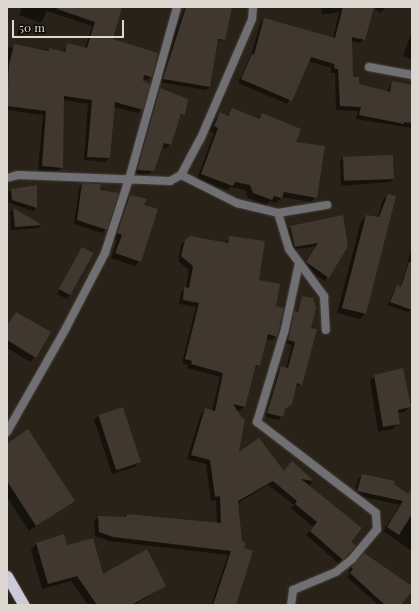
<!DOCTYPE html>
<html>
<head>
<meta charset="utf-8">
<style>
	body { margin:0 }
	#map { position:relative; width:419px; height:612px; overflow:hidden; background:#292219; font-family:"Playfair Display",serif }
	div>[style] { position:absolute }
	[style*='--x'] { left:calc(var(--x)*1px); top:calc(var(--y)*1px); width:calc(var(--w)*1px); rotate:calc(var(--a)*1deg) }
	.shadow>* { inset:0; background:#0007 }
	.building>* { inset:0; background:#40382f; transform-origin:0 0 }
	.roads { filter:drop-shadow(0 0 1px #463f36) drop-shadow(0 0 1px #463f36) }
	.minor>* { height:8px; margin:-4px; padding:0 4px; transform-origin:4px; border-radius:4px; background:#6f6f74 }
	.trunk>* { height:11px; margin:-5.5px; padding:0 5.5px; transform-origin:5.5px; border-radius:5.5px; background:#cacad8 }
	span { translate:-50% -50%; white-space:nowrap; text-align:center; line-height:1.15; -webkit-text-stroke:3px #0f0c08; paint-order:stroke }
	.frame { position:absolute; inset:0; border:8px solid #dcd7d1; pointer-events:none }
	.scale { position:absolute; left:12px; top:20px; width:112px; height:18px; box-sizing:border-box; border:2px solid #dcd7d1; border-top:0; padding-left:5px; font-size:12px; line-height:14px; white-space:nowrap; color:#dcd7d1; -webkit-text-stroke:3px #0f0c08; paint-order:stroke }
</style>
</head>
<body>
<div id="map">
	<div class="shadow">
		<i style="clip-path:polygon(22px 7px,121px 7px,111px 40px,151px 76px,147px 80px,142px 79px,142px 109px,138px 113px,114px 107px,109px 158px,105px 162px,84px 160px,88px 104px,63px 100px,62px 168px,58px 171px,38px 170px,43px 115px,7px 110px,7px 77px,10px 75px,7px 74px,7px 47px,11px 48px,15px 45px,62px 52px,68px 44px,85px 49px,92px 26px,47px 11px,41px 23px,19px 15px)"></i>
		<i style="clip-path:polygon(185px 7px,231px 7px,224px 39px,216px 42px,209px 87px,206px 90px,160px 82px,173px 35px)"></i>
		<i style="clip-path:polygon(321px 7px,386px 7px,381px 13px,373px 8px,364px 39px,360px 43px,351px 41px,352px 78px,358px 85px,387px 92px,392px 82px,412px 92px,412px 128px,356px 119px,358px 111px,336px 110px,335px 73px,331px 73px,331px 68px,308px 61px,287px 104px,238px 83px,251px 55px,260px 24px,264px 19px,333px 38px,339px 12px,322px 15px)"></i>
		<i style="clip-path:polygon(412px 31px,412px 60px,403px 56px)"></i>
		<i style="clip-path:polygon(160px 89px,184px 114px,179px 117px,170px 145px,166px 148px,162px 147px,153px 170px,149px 174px,134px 174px,157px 92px)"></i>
		<i style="clip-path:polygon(233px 109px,257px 119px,262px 114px,295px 143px,316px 197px,311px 202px,282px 197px,276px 203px,270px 201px,266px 205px,248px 198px,245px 190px,230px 187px,227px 190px,197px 179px,214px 133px,209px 131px,215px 119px,220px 114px,226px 116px)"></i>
		<i style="clip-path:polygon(343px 158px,393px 179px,390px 182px,341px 186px,340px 161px)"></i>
		<i style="clip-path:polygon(82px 184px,99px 190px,106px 229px,102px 233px,74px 224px,79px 188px)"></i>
		<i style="clip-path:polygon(11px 190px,36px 208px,33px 211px,9px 203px,8px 193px)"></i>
		<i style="clip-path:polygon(389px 195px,365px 314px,360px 319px,337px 313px,361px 221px,366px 216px,377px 218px,383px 200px)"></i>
		<i style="clip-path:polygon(130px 196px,143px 206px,140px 261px,135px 266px,111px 258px,117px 240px,113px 238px,125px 201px)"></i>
		<i style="clip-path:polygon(13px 209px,41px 225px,38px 228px,11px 230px,10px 213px)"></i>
		<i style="clip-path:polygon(290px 227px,347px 245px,325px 281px,303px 266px,316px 246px,291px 250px,287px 231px)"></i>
		<i style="clip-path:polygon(230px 237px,275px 306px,276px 336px,272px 340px,266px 339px,259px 365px,254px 369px,244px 407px,239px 411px,236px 410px,238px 455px,284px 472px,292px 463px,313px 482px,309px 486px,354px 546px,338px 563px,306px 535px,313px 527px,291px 508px,294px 505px,268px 485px,238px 503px,234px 605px,211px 605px,228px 555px,109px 541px,95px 536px,94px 521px,98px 517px,124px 517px,127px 515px,217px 524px,216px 500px,211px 501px,206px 464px,187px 459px,201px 414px,205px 409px,212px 411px,220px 377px,187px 368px,188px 365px,182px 363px,196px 307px,179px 304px,181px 292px,186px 288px,189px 270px,178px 261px,181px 245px,185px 240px,225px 243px)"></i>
		<i style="clip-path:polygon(83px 248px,70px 295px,67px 299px,57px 294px)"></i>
		<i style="clip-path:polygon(412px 248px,412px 310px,407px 312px,388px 305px,394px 290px,400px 288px)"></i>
		<i style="clip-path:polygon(303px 297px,310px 329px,315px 330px,301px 384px,295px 387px,279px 420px,266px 417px,266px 412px,278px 371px,282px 367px,286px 368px,292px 345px,285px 343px,291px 316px,296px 313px)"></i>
		<i style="clip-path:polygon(16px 313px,35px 357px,30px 362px,7px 348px,7px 324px)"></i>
		<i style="clip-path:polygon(375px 376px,410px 407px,404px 412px,397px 413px,398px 423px,393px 429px,378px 432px,370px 381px)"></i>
		<i style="clip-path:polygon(99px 415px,140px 461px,135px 467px,112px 474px,94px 420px)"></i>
		<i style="clip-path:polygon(7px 446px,73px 501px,29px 531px,7px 497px)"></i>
		<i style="clip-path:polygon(362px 475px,393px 484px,412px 498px,412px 551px,383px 531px,400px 505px,354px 495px,358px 479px)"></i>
		<i style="clip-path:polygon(36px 544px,67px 546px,102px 576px,165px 586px,134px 605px,88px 605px,71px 581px,42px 589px,31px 550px)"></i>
		<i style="clip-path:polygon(364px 554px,412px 587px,400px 605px,378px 605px,347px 577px,350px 573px,348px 571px)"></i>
	</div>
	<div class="building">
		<i style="clip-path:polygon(58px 7px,122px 7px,113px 39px,158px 53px,152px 77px,144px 75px,143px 81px,150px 84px,143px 110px,115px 102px,110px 158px,87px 157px,92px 100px,64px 96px,63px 168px,42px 166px,46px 111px,7px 106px,9px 65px,14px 44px,49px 51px,49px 48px,65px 52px,67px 43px,87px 48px,95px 22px,57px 9px)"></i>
		<i style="clip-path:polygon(186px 7px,232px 7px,225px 40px,218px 39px,210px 87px,163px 79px)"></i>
		<i style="clip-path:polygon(343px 7px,374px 7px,365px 40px,352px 37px,353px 77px,359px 77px,359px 84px,390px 92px,392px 81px,412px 85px,412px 123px,404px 122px,404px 124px,359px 115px,361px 107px,340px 106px,338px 69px,335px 69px,334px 64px,311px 57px,292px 101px,241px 79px,252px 54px,254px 55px,264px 18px,335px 38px)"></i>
		<i style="clip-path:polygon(160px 88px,188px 99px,185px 115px,181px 114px,171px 145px,164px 143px,154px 171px,137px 170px)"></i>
		<i style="clip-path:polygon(232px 108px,259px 119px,262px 113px,301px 129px,296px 142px,325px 146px,317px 198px,284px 192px,282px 198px,274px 196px,272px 200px,253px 193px,250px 185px,235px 182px,233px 186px,201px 174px,218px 128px,214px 126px,220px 112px,228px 116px)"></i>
		<i style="left:393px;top:155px;width:24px;height:50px;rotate:88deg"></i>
		<i style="clip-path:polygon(82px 183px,101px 184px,100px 190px,119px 193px,107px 230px,77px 220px)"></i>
		<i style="clip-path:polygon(37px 185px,37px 208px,12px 200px,11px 189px)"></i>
		<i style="clip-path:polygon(388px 194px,396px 196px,366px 314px,342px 308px,366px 215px,379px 217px)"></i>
		<i style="clip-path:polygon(130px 195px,147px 199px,144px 205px,158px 209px,141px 262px,115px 253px,122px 235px,117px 233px)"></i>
		<i style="clip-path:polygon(13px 208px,42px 225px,15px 227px)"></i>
		<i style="clip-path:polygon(343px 215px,348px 246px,329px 278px,306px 262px,318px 243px,295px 247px,290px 226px)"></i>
		<i style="clip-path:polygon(190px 236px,228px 243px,229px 236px,265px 241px,259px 280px,280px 284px,276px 306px,284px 308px,277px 337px,268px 334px,260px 366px,256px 365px,245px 407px,233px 404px,242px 418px,245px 419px,239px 452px,259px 438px,284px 471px,292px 461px,314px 481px,301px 479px,362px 528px,351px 542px,356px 546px,343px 560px,310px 531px,317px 522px,295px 504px,297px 501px,273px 481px,238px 501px,242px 541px,246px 543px,244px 548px,253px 551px,236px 605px,213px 605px,231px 551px,113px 537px,99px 532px,98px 516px,126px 517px,127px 514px,221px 523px,220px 496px,215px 497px,210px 460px,191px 455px,205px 408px,215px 411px,223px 373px,191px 364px,192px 361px,185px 359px,199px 303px,183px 300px,184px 287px,189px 288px,193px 266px,181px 256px,185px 240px)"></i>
		<i style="left:82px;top:247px;width:13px;height:48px;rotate:29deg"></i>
		<i style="clip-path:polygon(409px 262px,412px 262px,412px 310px,390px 302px,397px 285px,401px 287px)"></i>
		<i style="clip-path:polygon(302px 296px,313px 298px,316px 308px,311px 328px,317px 329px,302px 385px,297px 383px,292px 404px,285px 409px,283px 417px,267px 413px,281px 366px,288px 368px,295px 342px,288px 340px,294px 311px,298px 312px)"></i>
		<i style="clip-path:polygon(16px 312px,51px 332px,36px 358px,7px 340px,7px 325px)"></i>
		<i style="clip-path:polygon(403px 368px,411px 407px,398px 410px,400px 424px,383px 427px,374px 375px)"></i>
		<i style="left:123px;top:407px;width:58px;height:26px;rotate:72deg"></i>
		<i style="clip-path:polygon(28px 429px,75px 501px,36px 526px,7px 481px,7px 444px)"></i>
		<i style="clip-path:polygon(362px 474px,395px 481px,394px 484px,408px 494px,412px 488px,412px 514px,399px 535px,387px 527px,403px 501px,357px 491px)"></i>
		<i style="clip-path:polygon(64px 534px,67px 545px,93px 538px,103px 574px,147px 549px,166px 586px,131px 605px,97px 605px,77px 576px,48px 584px,36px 543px)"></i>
		<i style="clip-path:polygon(364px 553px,412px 586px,412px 591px,401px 605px,385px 605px,350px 573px,353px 569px,351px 567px)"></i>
	</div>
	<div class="roads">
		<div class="minor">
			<i style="--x:369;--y:67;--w:44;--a:10.5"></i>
			<i style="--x:181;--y:175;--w:63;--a:26.6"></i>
			<i style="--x:237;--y:203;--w:42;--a:13.7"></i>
			<i style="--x:278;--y:213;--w:38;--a:73"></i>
			<i style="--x:289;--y:249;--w:59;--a:53.3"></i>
			<i style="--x:324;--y:296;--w:34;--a:87"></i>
			<i style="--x:7;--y:178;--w:11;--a:-15"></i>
			<i style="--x:18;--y:175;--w:152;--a:2.3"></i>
			<i style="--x:170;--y:181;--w:13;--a:-29"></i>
			<i style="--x:181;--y:175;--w:40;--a:-62"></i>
			<i style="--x:200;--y:140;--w:132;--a:-66.7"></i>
			<i style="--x:252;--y:19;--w:12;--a:-85"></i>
			<i style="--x:278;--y:213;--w:50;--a:-9.3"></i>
			<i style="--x:7;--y:432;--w:120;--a:-60.4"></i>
			<i style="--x:66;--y:328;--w:85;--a:-62.5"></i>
			<i style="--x:105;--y:253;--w:78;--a:-72"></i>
			<i style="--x:129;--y:179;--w:179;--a:-74.4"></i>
			<i style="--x:291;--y:605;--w:15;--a:-82"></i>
			<i style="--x:293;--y:590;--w:47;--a:-22.7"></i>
			<i style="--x:336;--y:572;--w:21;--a:-39"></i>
			<i style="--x:352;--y:559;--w:39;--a:-50"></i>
			<i style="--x:377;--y:529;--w:16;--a:-94"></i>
			<i style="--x:376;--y:513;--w:150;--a:-142.6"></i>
			<i style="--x:257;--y:422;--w:97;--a:-73.2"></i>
			<i style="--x:285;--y:329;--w:67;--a:-78"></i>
		</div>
		<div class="trunk">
			<i style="--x:7;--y:576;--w:34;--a:60"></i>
		</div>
	</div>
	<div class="frame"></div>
	<div class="scale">50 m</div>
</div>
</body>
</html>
